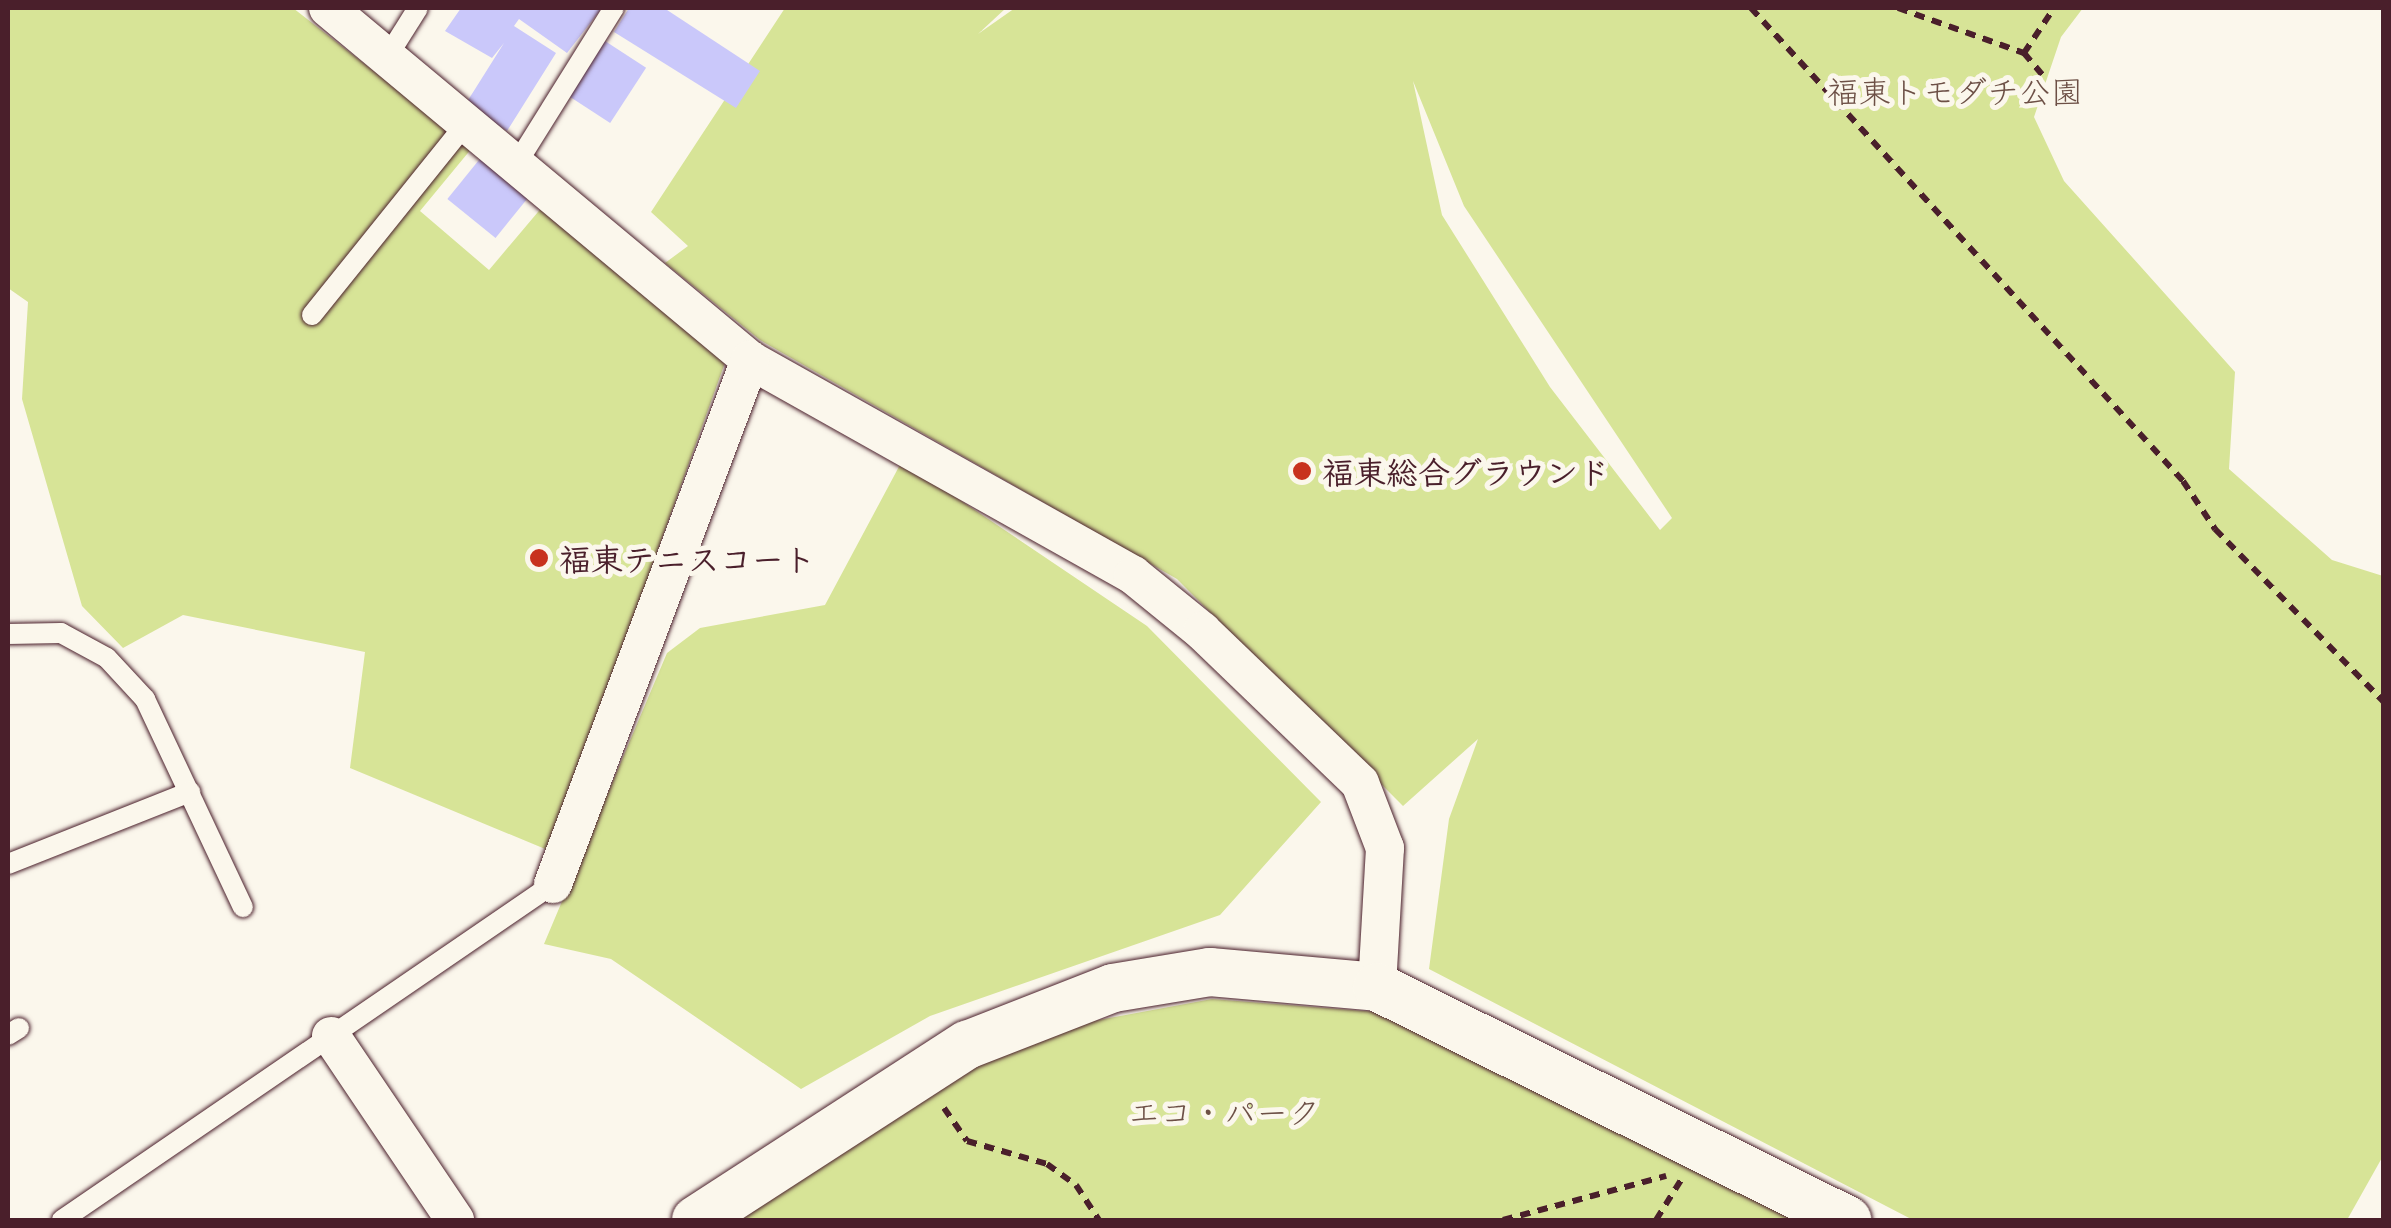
<!DOCTYPE html>
<html>
<head>
<meta charset="utf-8">
<style>
	body { margin:0 }
	#map { position:relative; width:2391px; height:1228px; overflow:hidden; background:#fbf7ec; font-family:Mali,"Klee One",sans-serif }
	div>[style] { position:absolute }
	[style*='--x'] { left:calc(var(--x)*1px); top:calc(var(--y)*1px); width:calc(var(--w)*1px); rotate:calc(var(--a)*1deg) }
	.green>* { inset:0; background:#d7e497 }
	.building>* { inset:0; background:#cac8fa; transform-origin:0 0 }
	.path>* { height:6px; margin-top:-3px; transform-origin:0; background:repeating-linear-gradient(90deg,#4a1f2b 0 10px,transparent 0 18px) }
	.roads { filter:drop-shadow(0 0 2px #4a1f2b) drop-shadow(0 0 2px #4a1f2b) }
	.service>* { height:20px; margin:-10px; padding:0 10px; transform-origin:10px; border-radius:10px; background:#fbf7ec }
	.minor>* { height:38px; margin:-19px; padding:0 19px; transform-origin:19px; border-radius:19px; background:#fbf7ec }
	.tertiary>* { height:48px; margin:-24px; padding:0 24px; transform-origin:24px; border-radius:24px; background:#fbf7ec }
	.dots>* { width:28px; height:28px; translate:-50% -50%; box-sizing:border-box; border:5px solid #fbf7ec; border-radius:50% }
	span { translate:-50% -50%; white-space:nowrap; text-align:center; line-height:1.15; -webkit-text-stroke:10px #fbf7ec; paint-order:stroke }
	.park-label { font-size:32px; color:#6d5046 }
	.poi-label { font-size:32px; color:#4a1f2b; font-weight:700 }
	.left { translate:0 -50%; text-align:left }
	.frame { position:absolute; inset:0; border:10px solid #4a1f2b; pointer-events:none }
</style>
</head>
<body>
<div id="map">
	<div class="green">
		<i style="clip-path:polygon(8px 8px,293px 8px,472px 148px,420px 211px,489px 270px,543px 206px,727px 357px,550px 851px,350px 768px,365px 652px,183px 615px,123px 648px,82px 606px,22px 399px,28px 302px,8px 288px)"></i>
		<i style="clip-path:polygon(evenodd,785px 8px,1006px 8px,978px 34px,1015px 8px,2083px 8px,2061px 37px,2034px 117px,2064px 181px,2235px 372px,2229px 469px,2332px 560px,2383px 576px,2383px 1156px,2347px 1220px,1913px 1220px,1429px 969px,1449px 819px,1478px 739px,1403px 806px,1177px 579px,760px 340px,665px 263px,688px 246px,651px 212px,785px 8px,1413px 81px,1464px 206px,1672px 518px,1660px 530px,1550px 387px,1442px 215px,1413px 81px)"></i>
		<i style="clip-path:polygon(902px 461px,1147px 626px,1321px 802px,1220px 915px,930px 1016px,801px 1089px,611px 959px,544px 944px,667px 653px,700px 628px,825px 605px)"></i>
		<i style="clip-path:polygon(1212px 999px,1377px 1012px,1798px 1220px,739px 1220px,978px 1060px,1050px 1029px)"></i>
	</div>
	<div class="building">
		<i style="clip-path:polygon(461px 8px,602px 8px,567px 53px,519px 19px,514px 26px,556px 53px,507px 131px,465px 105px,504px 43px,492px 58px,445px 31px)"></i>
		<i style="clip-path:polygon(629px 8px,664px 8px,760px 71px,736px 108px,614px 32px)"></i>
		<i style="left:605px;top:41px;width:49px;height:66px;rotate:33deg"></i>
		<i style="left:487px;top:150px;width:62px;height:63px;rotate:39deg"></i>
	</div>
	<div class="path">
		<i style="--x:1751;--y:8;--w:641;--a:47.59"></i>
		<i style="--x:2183;--y:481;--w:58;--a:56.3"></i>
		<i style="--x:2215;--y:529;--w:242;--a:45.7"></i>
		<i style="--x:1898;--y:8;--w:134;--a:19.7"></i>
		<i style="--x:2024;--y:53;--w:54;--a:-56.3"></i>
		<i style="--x:2024;--y:53;--w:34;--a:50"></i>
		<i style="--x:944;--y:1108;--w:40;--a:55.1"></i>
		<i style="--x:967;--y:1141;--w:83;--a:16"></i>
		<i style="--x:1047;--y:1164;--w:36;--a:36"></i>
		<i style="--x:1076;--y:1185;--w:42;--a:56.7"></i>
		<i style="--x:1503;--y:1220;--w:169;--a:-15.1"></i>
		<i style="--x:1656;--y:1220;--w:47;--a:-58"></i>
	</div>
	<div class="roads">
		<div class="service">
			<i style="--x:389;--y:54;--w:54;--a:-57.8"></i>
			<i style="--x:517;--y:163;--w:183;--a:-58"></i>
			<i style="--x:312;--y:315;--w:248;--a:-51.2"></i>
			<i style="--x:8;--y:634;--w:53;--a:-1.1"></i>
			<i style="--x:61;--y:633;--w:52;--a:28.5"></i>
			<i style="--x:107;--y:658;--w:56;--a:47.2"></i>
			<i style="--x:145;--y:699;--w:230;--a:64.8"></i>
			<i style="--x:8;--y:864;--w:196;--a:-21.6"></i>
			<i style="--x:8;--y:1035;--w:13;--a:-32"></i>
			<i style="--x:62;--y:1220;--w:595;--a:-34.38"></i>
		</div>
		<div class="minor">
			<i style="--x:328;--y:8;--w:550;--a:39.83"></i>
			<i style="--x:750;--y:360;--w:439;--a:29.3"></i>
			<i style="--x:1133;--y:575;--w:89;--a:39.1"></i>
			<i style="--x:1202;--y:631;--w:219;--a:43.9"></i>
			<i style="--x:1360;--y:783;--w:70;--a:69"></i>
			<i style="--x:1385;--y:848;--w:139;--a:93.3"></i>
			<i style="--x:553;--y:884;--w:560;--a:-69.4"></i>
			<i style="--x:331;--y:1036;--w:222;--a:56"></i>
		</div>
		<div class="tertiary">
			<i style="--x:696;--y:1220;--w:323;--a:-32.9"></i>
			<i style="--x:967;--y:1045;--w:157;--a:-21.3"></i>
			<i style="--x:1113;--y:988;--w:98;--a:-9.4"></i>
			<i style="--x:1210;--y:972;--w:168;--a:5.1"></i>
			<i style="--x:1377;--y:987;--w:525;--a:26.37"></i>
		</div>
	</div>
	<div class="dots">
		<i style="left:1302px;top:471px;background:#c8321e"></i>
		<i style="left:539px;top:558px;background:#c8321e"></i>
	</div>
	<div class="park-label">
		<span style="left:1955px;top:90px">福東トモダチ公園</span>
		<span style="left:1224px;top:1111px">エコ・パーク</span>
	</div>
	<div class="poi-label">
		<span class="left" style="left:1322px;top:471px">福東総合グラウンド</span>
		<span class="left" style="left:559px;top:558px">福東テニスコート</span>
	</div>
	<div class="frame"></div>
</div>
</body>
</html>
